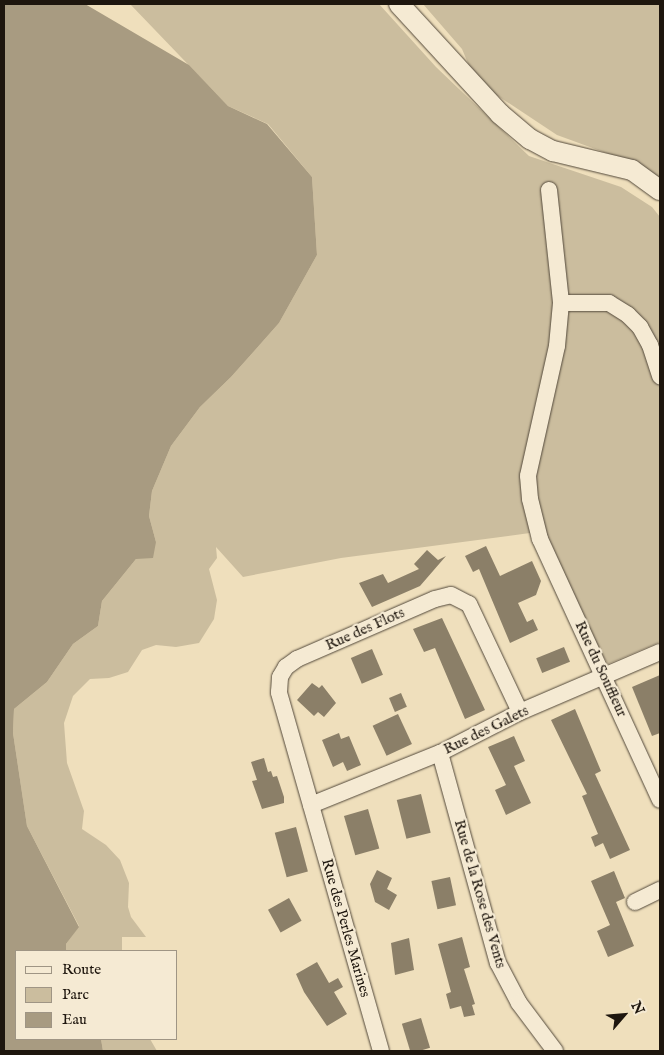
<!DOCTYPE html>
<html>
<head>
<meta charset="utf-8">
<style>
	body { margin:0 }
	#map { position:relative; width:664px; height:1055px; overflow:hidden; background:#efdfbc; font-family:"IM FELL English",serif }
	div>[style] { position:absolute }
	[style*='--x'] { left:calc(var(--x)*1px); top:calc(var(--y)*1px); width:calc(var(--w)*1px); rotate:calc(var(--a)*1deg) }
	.green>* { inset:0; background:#cbbd9e }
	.water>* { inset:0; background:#a89b81 }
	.building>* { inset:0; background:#8b7f68; transform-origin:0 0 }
	.roads { filter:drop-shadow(0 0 1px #52483a) drop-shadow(0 0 1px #52483a) }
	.minor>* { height:16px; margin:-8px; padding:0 8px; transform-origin:8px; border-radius:8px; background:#f5ead3 }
	.tertiary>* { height:20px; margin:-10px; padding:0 10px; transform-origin:10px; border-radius:10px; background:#f5ead3 }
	span { translate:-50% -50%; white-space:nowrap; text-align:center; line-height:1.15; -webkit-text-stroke:4.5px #f5ead3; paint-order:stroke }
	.street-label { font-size:15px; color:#1e160e }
	.frame { position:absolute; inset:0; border:5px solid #1e160e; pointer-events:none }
	.legend { position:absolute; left:15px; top:950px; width:162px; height:90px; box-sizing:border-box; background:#f5ead3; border:1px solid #9f9584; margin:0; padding:6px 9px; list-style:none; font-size:15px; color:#1e160e }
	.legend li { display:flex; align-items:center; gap:10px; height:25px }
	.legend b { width:25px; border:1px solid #9f9584 }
	.north { position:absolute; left:599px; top:990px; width:50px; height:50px; -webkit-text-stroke:4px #f5ead3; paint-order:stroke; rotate:63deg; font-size:14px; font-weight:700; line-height:20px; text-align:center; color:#1e160e }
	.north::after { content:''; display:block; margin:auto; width:18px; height:22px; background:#1e160e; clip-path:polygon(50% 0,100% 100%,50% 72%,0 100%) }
</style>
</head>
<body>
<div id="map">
	<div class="green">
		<i style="clip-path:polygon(130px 4px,379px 4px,436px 67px,529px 156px,621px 187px,652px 207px,660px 217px,660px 642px,608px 664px,530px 533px,341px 558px,243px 577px,216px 547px,217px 558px,209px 569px,217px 600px,214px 619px,199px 643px,176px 647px,156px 645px,142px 650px,128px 672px,109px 678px,90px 679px,73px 696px,64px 723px,67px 763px,84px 811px,82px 829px,106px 845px,120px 860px,129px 883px,128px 907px,131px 917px,146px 937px,122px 937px,122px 951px,66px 951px,66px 944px,79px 926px,27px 826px,13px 733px,14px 709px,47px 682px,73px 644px,98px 626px,102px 601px,136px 559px,156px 542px,149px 516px,152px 491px,171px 446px,200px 407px,231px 377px,279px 323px,317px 255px,312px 177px,268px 124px,228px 106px)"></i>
		<i style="clip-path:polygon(423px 4px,660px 4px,660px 179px,609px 154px,557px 135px,495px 94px,470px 68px,462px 49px)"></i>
		<i style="clip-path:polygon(101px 1039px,150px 1039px,157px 1051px,103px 1051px)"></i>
	</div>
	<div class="water">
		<i style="clip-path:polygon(4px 4px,85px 4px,189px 65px,228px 106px,267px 124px,312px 177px,317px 255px,279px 323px,231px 377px,200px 407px,171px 446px,152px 491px,149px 516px,156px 542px,153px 558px,136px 559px,102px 601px,98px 626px,73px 644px,47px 682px,14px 709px,13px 733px,27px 826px,79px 927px,66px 944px,66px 951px,16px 951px,16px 1039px,101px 1039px,103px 1051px,4px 1051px)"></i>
	</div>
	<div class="building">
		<i style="clip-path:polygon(486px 546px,500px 576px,532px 561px,541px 581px,536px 595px,518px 603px,527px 622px,533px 619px,538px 630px,510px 643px,479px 569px,473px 572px,465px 556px)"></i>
		<i style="clip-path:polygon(427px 550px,438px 560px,446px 556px,420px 586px,372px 607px,359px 583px,383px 574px,388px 583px,419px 569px,414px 564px)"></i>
		<i style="clip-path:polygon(442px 618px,485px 710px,465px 719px,435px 648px,424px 652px,413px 629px)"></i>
		<i style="left:564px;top:647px;width:16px;height:30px;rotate:68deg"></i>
		<i style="left:372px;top:649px;width:28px;height:23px;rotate:67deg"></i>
		<i style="clip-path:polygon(660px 675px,660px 733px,652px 736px,632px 687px)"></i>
		<i style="clip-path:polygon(312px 683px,319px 688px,322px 685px,336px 703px,324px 717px,318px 712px,314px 716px,297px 700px)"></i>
		<i style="left:401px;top:693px;width:15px;height:13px;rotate:67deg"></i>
		<i style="clip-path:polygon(575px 709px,601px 771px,595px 774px,630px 850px,610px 859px,603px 843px,595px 847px,591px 837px,598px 834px,582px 796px,587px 794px,551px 720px)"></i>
		<i style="left:398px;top:714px;width:33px;height:28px;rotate:65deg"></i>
		<i style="clip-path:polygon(339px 733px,341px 739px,349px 736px,361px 765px,347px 771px,343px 762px,333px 767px,322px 740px)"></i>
		<i style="clip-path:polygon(514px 736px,525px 761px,514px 766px,531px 803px,506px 815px,495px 790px,506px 785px,488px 747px)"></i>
		<i style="clip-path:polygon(264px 758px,268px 772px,271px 771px,273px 777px,277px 776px,284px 797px,284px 803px,262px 809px,252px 781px,257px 780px,251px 762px)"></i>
		<i style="left:421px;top:794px;width:40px;height:25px;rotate:76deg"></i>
		<i style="left:368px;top:809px;width:41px;height:25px;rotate:74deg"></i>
		<i style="left:296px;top:827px;width:46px;height:22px;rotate:75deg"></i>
		<i style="clip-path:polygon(377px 870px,392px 878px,387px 889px,397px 895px,389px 910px,375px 902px,370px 884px)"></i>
		<i style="clip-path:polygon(614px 871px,625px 898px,616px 902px,634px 946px,608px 957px,597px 931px,610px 925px,591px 881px)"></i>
		<i style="left:450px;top:877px;width:29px;height:19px;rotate:78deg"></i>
		<i style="left:289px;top:898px;width:26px;height:24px;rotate:61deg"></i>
		<i style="clip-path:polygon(462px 937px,470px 967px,464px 969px,475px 1004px,472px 1005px,475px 1015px,464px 1017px,461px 1006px,450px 1009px,446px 994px,451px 992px,438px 944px)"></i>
		<i style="clip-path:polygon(409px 938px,414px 970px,395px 975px,391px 943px)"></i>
		<i style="clip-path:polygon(317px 962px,329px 983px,338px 978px,343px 987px,334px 992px,347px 1014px,327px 1026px,304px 992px,296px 974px)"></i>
		<i style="left:421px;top:1018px;width:31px;height:20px;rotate:73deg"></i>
	</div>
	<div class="roads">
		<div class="minor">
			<i style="--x:549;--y:190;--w:114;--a:83.9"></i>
			<i style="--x:561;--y:303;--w:43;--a:95.3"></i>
			<i style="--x:557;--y:346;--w:133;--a:102.6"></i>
			<i style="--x:528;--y:476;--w:23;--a:85"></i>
			<i style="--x:530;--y:499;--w:41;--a:76"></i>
			<i style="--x:540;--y:539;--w:287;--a:65.3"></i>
			<i style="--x:561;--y:303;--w:48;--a:0"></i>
			<i style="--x:609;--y:303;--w:22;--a:32"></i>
			<i style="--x:628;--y:315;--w:17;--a:45"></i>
			<i style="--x:640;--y:327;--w:21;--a:61"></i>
			<i style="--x:650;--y:345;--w:33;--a:72"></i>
			<i style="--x:440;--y:753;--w:218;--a:74.6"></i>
			<i style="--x:498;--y:963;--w:45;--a:62.3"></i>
			<i style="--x:519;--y:1003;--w:60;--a:53.1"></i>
			<i style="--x:311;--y:805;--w:139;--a:-22"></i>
			<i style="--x:440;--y:753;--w:90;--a:-27.1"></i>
			<i style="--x:520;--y:712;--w:152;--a:-23.2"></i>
			<i style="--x:635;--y:902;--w:28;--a:-26"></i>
			<i style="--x:381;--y:1051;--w:373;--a:-105.9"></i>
			<i style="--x:279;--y:692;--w:15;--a:-86"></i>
			<i style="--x:280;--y:677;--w:12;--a:-59"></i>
			<i style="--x:286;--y:667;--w:14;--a:-36"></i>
			<i style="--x:297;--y:659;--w:150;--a:-23.5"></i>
			<i style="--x:435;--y:599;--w:16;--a:-14"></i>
			<i style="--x:451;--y:595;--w:20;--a:27"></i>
			<i style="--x:469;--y:604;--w:119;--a:64.7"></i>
		</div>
		<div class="tertiary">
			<i style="--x:399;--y:4;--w:149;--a:47.4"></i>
			<i style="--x:500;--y:114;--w:39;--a:40"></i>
			<i style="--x:530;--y:139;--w:26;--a:28"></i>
			<i style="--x:553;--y:151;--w:81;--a:13.5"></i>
			<i style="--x:632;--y:170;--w:34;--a:36"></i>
		</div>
	</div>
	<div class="street-label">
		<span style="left:365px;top:629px;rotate:-24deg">Rue des Flots</span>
		<span style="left:601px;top:669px;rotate:65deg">Rue du Souffleur</span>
		<span style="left:486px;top:730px;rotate:-26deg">Rue des Galets</span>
		<span style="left:480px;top:894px;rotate:74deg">Rue de la Rose des Vents</span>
		<span style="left:346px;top:928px;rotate:74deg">Rue des Perles Marines</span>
	</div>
	<div class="frame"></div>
	<ul class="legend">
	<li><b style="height:6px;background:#f5ead3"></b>Route</li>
	<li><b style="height:14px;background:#cbbd9e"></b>Parc</li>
	<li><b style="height:14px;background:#a89b81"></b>Eau</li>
	</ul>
	<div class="north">N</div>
</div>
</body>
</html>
